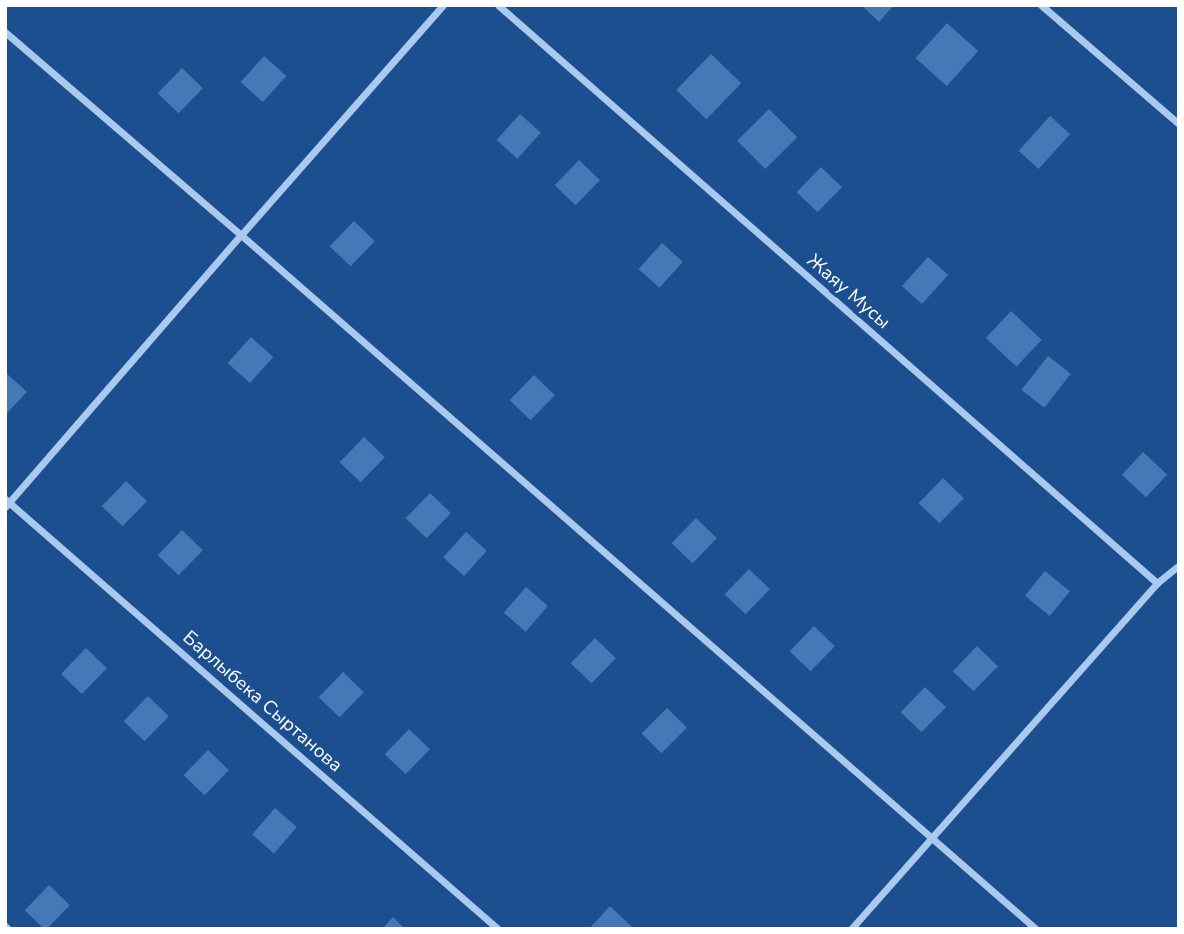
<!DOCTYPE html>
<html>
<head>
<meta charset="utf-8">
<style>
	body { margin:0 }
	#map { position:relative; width:1184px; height:934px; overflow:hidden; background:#1b4f8f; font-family:"Nunito Sans",sans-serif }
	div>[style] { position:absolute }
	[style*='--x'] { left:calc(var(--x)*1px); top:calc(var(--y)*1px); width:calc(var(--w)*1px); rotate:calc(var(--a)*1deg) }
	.building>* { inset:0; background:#4478b7; transform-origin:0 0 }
	.minor>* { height:7px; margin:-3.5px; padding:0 3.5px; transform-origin:3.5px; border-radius:3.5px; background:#a9c9ee }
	span { translate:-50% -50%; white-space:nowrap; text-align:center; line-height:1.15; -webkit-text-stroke:7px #1b4f8f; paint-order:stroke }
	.street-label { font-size:19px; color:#fff }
	.frame { position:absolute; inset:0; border:7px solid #fff; pointer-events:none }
</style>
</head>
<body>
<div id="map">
	<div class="building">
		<i style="clip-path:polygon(861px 5px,894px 5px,879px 22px)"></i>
		<i style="left:947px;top:23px;width:42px;height:47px;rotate:42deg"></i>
		<i style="left:711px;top:54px;width:42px;height:50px;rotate:44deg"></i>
		<i style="left:264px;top:56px;width:30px;height:35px;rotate:42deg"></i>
		<i style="left:182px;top:68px;width:29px;height:35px;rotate:44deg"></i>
		<i style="left:769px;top:109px;width:40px;height:45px;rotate:45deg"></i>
		<i style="left:520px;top:114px;width:28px;height:35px;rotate:42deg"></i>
		<i style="left:1050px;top:116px;width:27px;height:47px;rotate:42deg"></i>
		<i style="left:579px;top:160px;width:29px;height:35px;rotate:44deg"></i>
		<i style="left:821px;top:167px;width:29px;height:35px;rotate:44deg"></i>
		<i style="left:354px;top:221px;width:29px;height:35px;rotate:44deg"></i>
		<i style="left:662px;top:243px;width:28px;height:35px;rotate:42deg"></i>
		<i style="left:928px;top:257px;width:27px;height:39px;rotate:42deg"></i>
		<i style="left:1011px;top:311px;width:42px;height:37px;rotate:43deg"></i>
		<i style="left:251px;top:337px;width:30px;height:35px;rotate:42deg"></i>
		<i style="left:1048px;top:356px;width:29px;height:43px;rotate:38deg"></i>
		<i style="clip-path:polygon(5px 372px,27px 392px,5px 415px)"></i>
		<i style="left:534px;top:375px;width:29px;height:35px;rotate:44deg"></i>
		<i style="left:364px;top:437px;width:29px;height:35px;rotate:44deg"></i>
		<i style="left:1143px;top:452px;width:33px;height:31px;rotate:43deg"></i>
		<i style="left:943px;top:478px;width:29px;height:35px;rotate:44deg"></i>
		<i style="left:126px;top:481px;width:29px;height:35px;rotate:44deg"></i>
		<i style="left:430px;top:493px;width:29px;height:35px;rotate:44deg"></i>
		<i style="left:696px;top:518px;width:29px;height:35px;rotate:44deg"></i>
		<i style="left:182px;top:530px;width:29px;height:35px;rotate:44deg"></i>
		<i style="left:466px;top:532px;width:28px;height:34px;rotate:42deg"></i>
		<i style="left:749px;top:569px;width:29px;height:35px;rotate:44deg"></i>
		<i style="left:1045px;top:571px;width:32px;height:32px;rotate:39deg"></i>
		<i style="left:526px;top:587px;width:29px;height:34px;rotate:41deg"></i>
		<i style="left:814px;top:626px;width:29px;height:35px;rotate:44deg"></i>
		<i style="left:595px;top:638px;width:29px;height:35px;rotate:44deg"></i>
		<i style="left:977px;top:646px;width:29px;height:35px;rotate:44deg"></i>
		<i style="left:86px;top:648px;width:29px;height:36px;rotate:44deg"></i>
		<i style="left:343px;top:672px;width:29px;height:35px;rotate:44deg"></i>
		<i style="left:925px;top:687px;width:29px;height:35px;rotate:44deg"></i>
		<i style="left:148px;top:696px;width:29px;height:35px;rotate:44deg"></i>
		<i style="left:667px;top:708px;width:28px;height:36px;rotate:45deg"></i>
		<i style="left:409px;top:729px;width:29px;height:35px;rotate:44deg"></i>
		<i style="left:208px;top:750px;width:29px;height:35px;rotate:44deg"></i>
		<i style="left:275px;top:808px;width:29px;height:35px;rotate:41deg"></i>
		<i style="left:49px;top:885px;width:29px;height:35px;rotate:44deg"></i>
		<i style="clip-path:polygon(610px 906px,631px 926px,628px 929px,589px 929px)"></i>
		<i style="clip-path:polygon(393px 917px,405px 929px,382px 929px)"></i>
	</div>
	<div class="minor">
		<i style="--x:498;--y:5;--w:877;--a:41.25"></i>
		<i style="--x:1157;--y:583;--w:28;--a:-39"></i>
		<i style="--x:1041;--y:5;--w:182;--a:40.8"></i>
		<i style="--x:5;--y:32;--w:311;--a:40.7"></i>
		<i style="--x:241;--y:235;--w:306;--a:-48.7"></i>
		<i style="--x:5;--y:499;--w:654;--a:41.1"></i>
		<i style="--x:5;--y:507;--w:360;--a:-49.1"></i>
		<i style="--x:241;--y:235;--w:1055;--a:41.12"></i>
		<i style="--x:5;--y:926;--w:4;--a:45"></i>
		<i style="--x:851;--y:929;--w:462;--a:-48.5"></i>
	</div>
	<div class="street-label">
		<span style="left:848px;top:292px;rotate:41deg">Жаяу Мусы</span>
		<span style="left:262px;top:702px;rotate:41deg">Барлыбека Сыртанова</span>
	</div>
	<div class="frame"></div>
</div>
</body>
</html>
